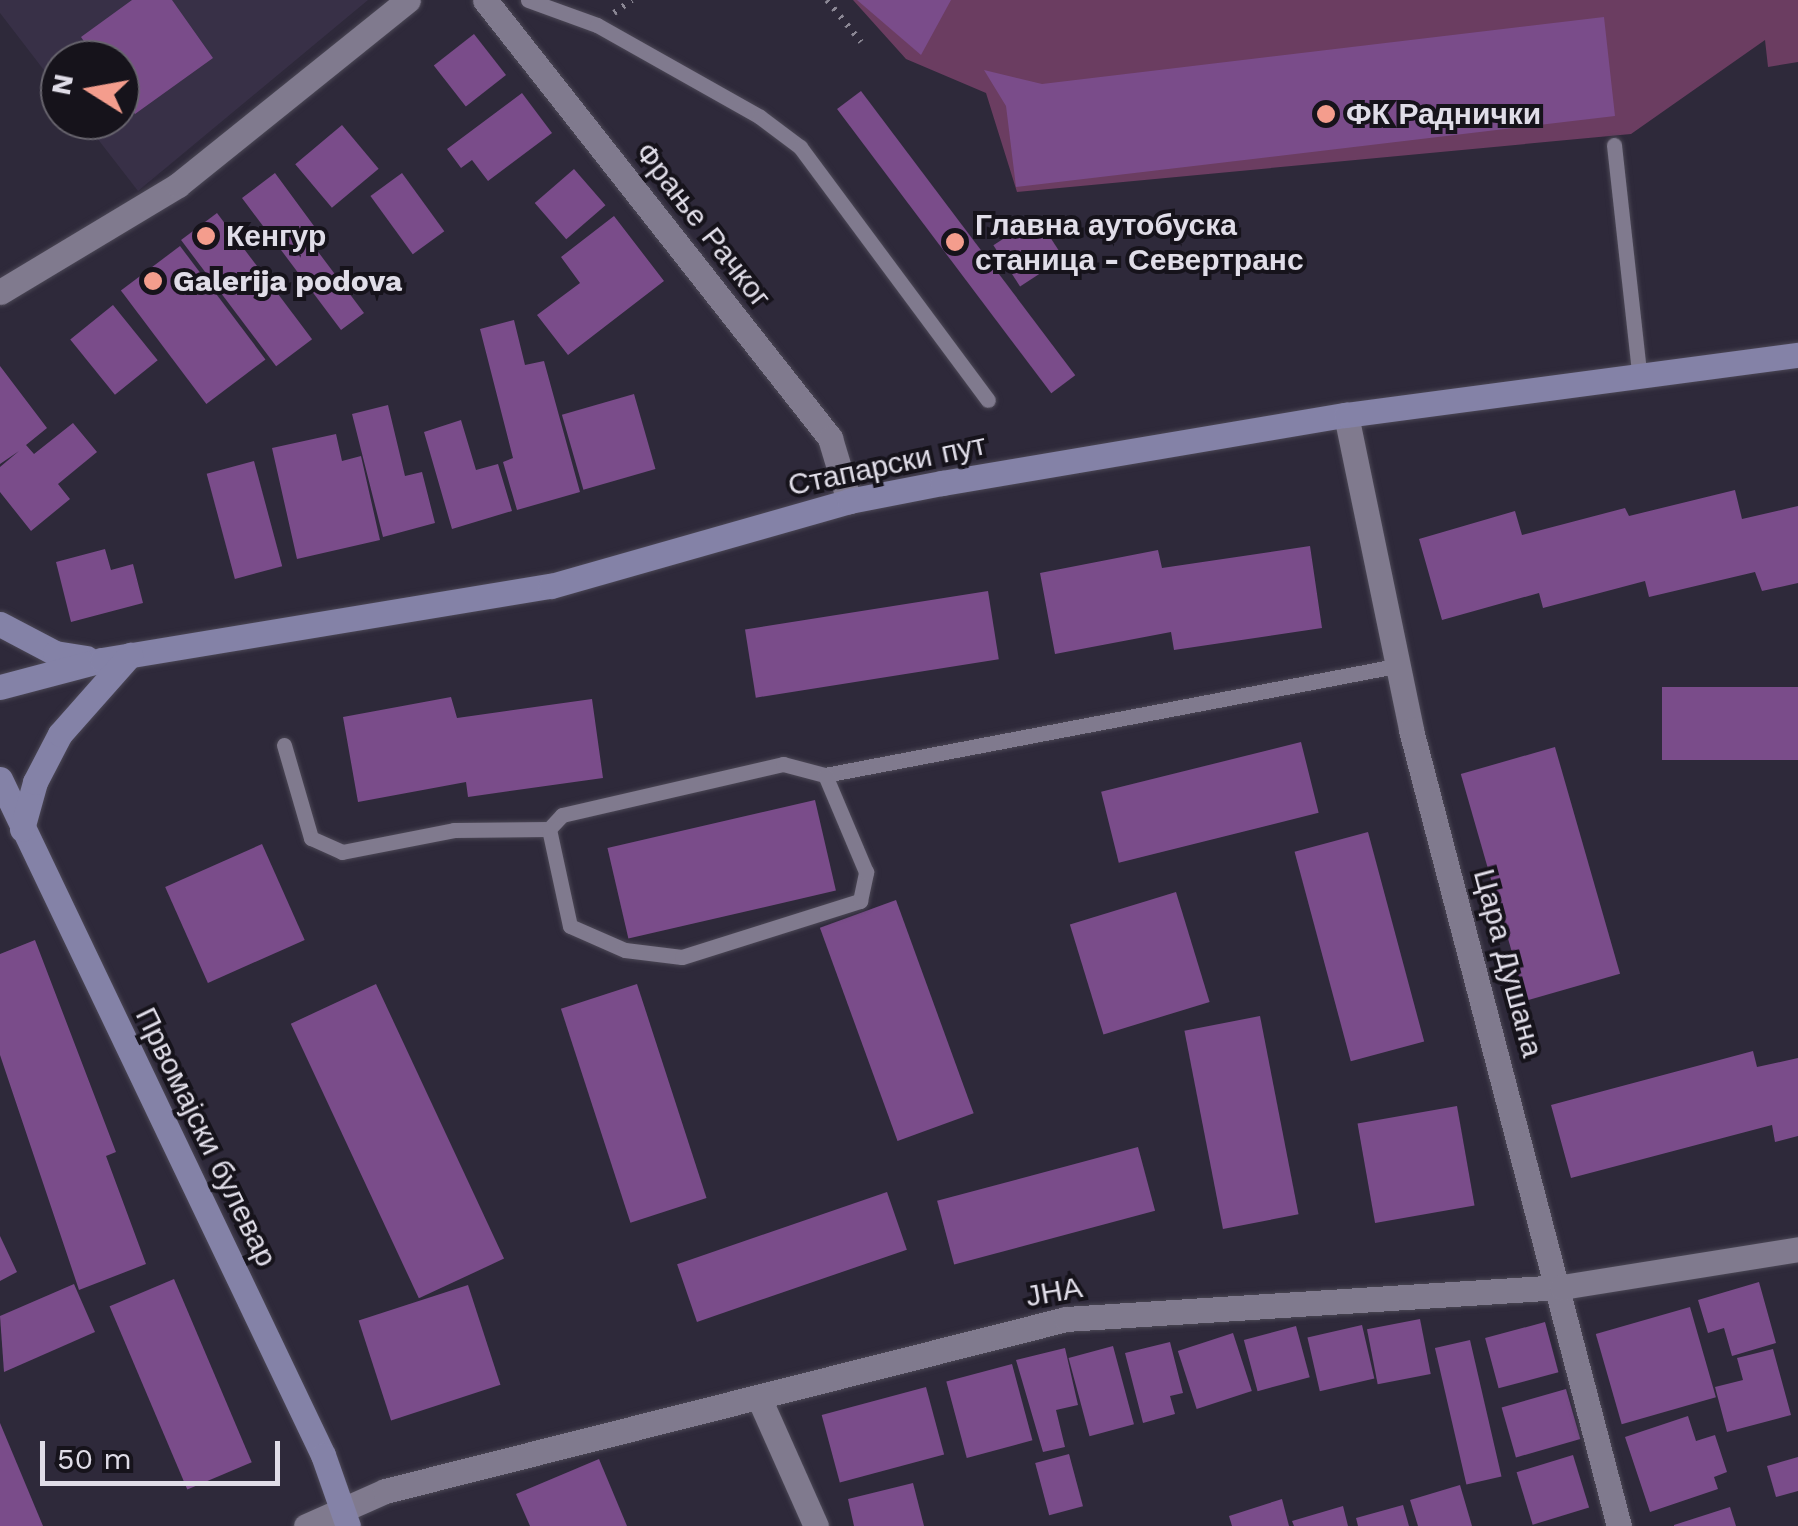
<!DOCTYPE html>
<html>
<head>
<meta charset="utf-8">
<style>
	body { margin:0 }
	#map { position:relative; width:1798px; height:1526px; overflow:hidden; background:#2e293a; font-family:"Work Sans",sans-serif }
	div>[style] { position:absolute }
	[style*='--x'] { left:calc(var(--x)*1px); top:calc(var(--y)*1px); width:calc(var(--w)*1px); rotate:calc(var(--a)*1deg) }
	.built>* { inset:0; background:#383047 }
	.green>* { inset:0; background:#6b3d61 }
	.building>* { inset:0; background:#7a4c8a; transform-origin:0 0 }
	.path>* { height:6px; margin-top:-3px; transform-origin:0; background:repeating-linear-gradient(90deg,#8b8794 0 2.5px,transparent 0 10.5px) }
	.roads { filter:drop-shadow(0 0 2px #4b4755) drop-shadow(0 0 2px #4b4755) }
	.lane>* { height:15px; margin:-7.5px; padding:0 7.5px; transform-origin:7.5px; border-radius:7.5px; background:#807a8e }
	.street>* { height:25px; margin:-12.5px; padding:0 12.5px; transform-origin:12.5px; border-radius:12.5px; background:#807a8e }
	.secondary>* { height:25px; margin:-12.5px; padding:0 12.5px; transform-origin:12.5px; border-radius:12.5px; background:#8482a7 }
	.dots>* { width:28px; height:28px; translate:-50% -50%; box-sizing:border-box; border:5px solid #16131b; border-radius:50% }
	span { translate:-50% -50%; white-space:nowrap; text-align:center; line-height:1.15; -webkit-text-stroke:8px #16131b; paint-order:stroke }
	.poi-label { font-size:30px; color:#e0dde8; font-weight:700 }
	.left { translate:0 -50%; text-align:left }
	.street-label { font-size:30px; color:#e0dde8 }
	.north { position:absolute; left:40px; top:40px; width:100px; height:100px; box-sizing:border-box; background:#16131b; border:2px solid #67646d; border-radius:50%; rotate:281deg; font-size:28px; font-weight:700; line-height:40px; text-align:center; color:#e0dde8 }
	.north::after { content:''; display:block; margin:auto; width:35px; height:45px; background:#f49d8d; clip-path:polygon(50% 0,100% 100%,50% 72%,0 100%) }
	.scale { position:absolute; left:40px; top:1441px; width:240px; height:45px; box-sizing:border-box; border:5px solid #e0dde8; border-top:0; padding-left:12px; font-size:30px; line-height:35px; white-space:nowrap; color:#e0dde8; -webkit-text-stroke:8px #16131b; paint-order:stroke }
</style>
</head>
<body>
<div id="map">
	<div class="built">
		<i style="clip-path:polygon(0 0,368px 0,138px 191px,83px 120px,120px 120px,120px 60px,60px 60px,60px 91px,0 13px)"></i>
	</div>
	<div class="green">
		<i style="clip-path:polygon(853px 0,1798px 0,1798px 62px,1768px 67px,1765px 40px,1631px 134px,1017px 192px,986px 93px,906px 59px)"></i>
	</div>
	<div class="building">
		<i style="clip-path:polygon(132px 0,172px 0,213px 58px,135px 114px,120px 93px,120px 60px,97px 60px,81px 37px)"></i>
		<i style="clip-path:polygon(857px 0,951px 0,921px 55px)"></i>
		<i style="clip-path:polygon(1604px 17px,1615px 116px,1016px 187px,1006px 106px,984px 70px,1042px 84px)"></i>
		<i style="left:474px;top:34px;width:52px;height:51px;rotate:52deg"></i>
		<i style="left:861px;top:91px;width:356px;height:30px;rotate:53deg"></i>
		<i style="clip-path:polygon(522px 93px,552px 133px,488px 181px,472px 160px,461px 168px,447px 149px)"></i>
		<i style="left:342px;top:125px;width:57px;height:61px;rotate:50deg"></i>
		<i style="left:574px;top:169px;width:48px;height:52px;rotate:49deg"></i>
		<i style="clip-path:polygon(275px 173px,325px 241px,316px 249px,364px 313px,341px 330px,242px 198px)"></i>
		<i style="left:402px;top:173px;width:72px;height:39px;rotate:54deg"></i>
		<i style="left:217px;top:213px;width:158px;height:45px;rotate:53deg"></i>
		<i style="clip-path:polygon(614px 216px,664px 281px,568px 355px,537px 315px,580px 283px,561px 257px)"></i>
		<i style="left:1037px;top:217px;width:49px;height:52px;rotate:57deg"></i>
		<i style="left:180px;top:246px;width:142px;height:74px;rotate:53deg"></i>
		<i style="left:113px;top:305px;width:71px;height:55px;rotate:51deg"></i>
		<i style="clip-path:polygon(514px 320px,525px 365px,544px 361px,580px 492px,517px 510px,503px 462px,513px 458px,480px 329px)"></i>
		<i style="clip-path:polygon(0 366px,47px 428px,26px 445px,34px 454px,73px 423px,97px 452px,58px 484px,70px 499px,31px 531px,0 492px,0 467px,19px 451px,0 464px)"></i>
		<i style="left:634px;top:394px;width:78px;height:75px;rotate:74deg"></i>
		<i style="clip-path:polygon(388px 405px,405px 476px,422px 472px,435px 523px,383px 537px,352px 414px)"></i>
		<i style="clip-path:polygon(461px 420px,476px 470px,498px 464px,512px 511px,452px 529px,424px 432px)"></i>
		<i style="clip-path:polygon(336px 434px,342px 461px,361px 456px,380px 540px,297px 559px,272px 448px)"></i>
		<i style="left:254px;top:461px;width:109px;height:49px;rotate:75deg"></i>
		<i style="clip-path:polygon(1735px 490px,1742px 519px,1798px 506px,1798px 583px,1762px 591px,1755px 572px,1649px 597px,1645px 581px,1543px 608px,1539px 593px,1442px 620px,1419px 539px,1515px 511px,1522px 535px,1625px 508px,1629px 516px)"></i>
		<i style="clip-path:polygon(1310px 546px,1322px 628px,1174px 650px,1171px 632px,1055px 654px,1040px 573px,1158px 550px,1162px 568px)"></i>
		<i style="clip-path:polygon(105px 549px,111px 570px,133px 564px,143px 603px,71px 622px,56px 562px)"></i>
		<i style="left:988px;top:591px;width:69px;height:246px;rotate:81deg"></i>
		<i style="left:1798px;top:687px;width:73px;height:136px;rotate:90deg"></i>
		<i style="clip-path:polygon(451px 697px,457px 718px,592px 699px,603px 778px,468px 797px,466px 782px,358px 802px,343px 717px)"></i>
		<i style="left:1301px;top:742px;width:73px;height:206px;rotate:76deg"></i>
		<i style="left:1555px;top:747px;width:236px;height:98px;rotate:74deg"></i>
		<i style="left:815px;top:800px;width:93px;height:213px;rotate:77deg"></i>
		<i style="left:1368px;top:832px;width:217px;height:76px;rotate:75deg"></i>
		<i style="left:262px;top:844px;width:105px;height:106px;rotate:66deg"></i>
		<i style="left:1176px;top:892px;width:115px;height:111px;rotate:73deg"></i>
		<i style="left:896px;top:900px;width:227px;height:81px;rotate:70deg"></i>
		<i style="clip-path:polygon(35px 940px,116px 1152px,106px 1156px,146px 1264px,79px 1290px,0 1055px,0 954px)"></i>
		<i style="left:376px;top:984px;width:303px;height:94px;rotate:65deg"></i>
		<i style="left:637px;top:984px;width:225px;height:80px;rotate:72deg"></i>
		<i style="left:1260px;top:1016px;width:202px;height:77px;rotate:79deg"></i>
		<i style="clip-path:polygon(1753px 1051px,1757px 1067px,1798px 1058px,1798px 1136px,1775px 1142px,1772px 1125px,1571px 1178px,1551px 1105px)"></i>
		<i style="left:1457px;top:1106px;width:101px;height:101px;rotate:80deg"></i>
		<i style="left:1138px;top:1147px;width:66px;height:208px;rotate:75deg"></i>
		<i style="left:887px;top:1192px;width:61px;height:222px;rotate:71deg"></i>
		<i style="clip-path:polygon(0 1236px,17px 1272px,0 1281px)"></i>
		<i style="left:174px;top:1279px;width:199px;height:70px;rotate:67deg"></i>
		<i style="clip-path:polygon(1759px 1282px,1776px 1343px,1732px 1356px,1724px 1328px,1708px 1333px,1698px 1300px)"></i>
		<i style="clip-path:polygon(74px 1284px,95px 1332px,4px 1372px,0 1316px)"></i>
		<i style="left:468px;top:1285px;width:105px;height:115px;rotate:72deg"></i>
		<i style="left:1690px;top:1307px;width:94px;height:98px;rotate:74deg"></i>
		<i style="left:1420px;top:1319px;width:56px;height:54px;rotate:79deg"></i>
		<i style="left:1545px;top:1322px;width:52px;height:62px;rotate:75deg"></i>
		<i style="left:1362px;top:1325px;width:55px;height:56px;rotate:77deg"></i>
		<i style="left:1296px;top:1326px;width:53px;height:54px;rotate:75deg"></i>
		<i style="left:1233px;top:1333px;width:61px;height:58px;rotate:72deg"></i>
		<i style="left:1470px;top:1340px;width:140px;height:36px;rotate:77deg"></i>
		<i style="clip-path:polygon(1170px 1342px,1183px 1393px,1170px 1396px,1175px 1414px,1143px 1423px,1125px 1353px)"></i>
		<i style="left:1113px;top:1346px;width:81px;height:46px;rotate:75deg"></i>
		<i style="clip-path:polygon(1065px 1348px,1078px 1405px,1056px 1410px,1065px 1447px,1043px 1452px,1016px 1360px)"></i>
		<i style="clip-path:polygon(1773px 1349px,1791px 1415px,1727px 1432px,1715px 1387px,1743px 1380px,1737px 1358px)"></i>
		<i style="left:1012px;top:1364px;width:79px;height:68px;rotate:75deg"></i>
		<i style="left:926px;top:1387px;width:70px;height:108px;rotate:75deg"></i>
		<i style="left:1566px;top:1389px;width:52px;height:67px;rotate:74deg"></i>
		<i style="clip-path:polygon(1688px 1416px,1696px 1441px,1715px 1435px,1727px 1472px,1714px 1477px,1718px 1489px,1650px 1512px,1625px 1437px)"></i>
		<i style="clip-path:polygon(0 1423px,43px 1526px,0 1526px)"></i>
		<i style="left:1069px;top:1454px;width:54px;height:35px;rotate:75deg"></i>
		<i style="left:1573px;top:1455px;width:55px;height:59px;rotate:73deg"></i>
		<i style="clip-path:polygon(1798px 1457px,1798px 1491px,1776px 1497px,1767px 1466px)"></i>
		<i style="clip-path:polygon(599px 1459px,627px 1526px,530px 1526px,516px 1494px)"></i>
		<i style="clip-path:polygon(913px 1483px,924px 1526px,854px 1526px,848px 1499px)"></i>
		<i style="clip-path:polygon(1460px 1485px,1472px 1526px,1418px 1526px,1410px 1500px)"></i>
		<i style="clip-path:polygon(1282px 1499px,1289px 1526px,1232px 1526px,1229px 1516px)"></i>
		<i style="clip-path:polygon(1403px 1505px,1409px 1526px,1358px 1526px,1356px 1518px)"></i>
		<i style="clip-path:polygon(1343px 1506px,1348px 1526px,1294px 1526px,1292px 1521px)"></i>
		<i style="clip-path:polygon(1730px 1507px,1736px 1526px,1674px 1526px,1674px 1525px)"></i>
	</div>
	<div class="path">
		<i style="--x:827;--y:0;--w:54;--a:51"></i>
		<i style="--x:614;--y:13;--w:22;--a:-36"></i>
	</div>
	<div class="roads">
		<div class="lane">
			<i style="--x:528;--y:0;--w:73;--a:19.9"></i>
			<i style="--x:597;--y:25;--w:187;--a:29.4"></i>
			<i style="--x:760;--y:117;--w:50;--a:36.9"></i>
			<i style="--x:800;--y:147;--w:315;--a:53.4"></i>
			<i style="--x:1614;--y:145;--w:229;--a:83.7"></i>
			<i style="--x:284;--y:745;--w:97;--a:73.8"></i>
			<i style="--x:311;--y:838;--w:34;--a:24"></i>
			<i style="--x:342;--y:852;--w:114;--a:-11.1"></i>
			<i style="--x:454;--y:830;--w:95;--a:-0.6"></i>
			<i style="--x:549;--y:829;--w:19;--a:-47"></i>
			<i style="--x:562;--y:815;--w:227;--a:-13"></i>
			<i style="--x:783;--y:764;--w:43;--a:14.7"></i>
			<i style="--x:825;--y:775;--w:581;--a:-10.81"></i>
			<i style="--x:549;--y:829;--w:99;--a:77.8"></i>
			<i style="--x:570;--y:926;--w:60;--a:23.6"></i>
			<i style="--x:625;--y:950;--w:57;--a:7"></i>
			<i style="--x:682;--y:957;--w:187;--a:-17.5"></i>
			<i style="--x:860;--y:901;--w:30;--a:-78"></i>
			<i style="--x:866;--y:872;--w:105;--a:-112.9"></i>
		</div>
		<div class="street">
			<i style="--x:485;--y:0;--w:558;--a:51.77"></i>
			<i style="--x:830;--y:438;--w:66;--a:73.2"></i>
			<i style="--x:0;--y:292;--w:208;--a:-31"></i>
			<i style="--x:178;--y:185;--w:295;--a:-38.8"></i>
			<i style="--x:1346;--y:415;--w:322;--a:78.3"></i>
			<i style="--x:1411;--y:730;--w:823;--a:75.36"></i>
			<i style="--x:759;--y:1398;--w:140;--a:66"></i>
			<i style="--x:306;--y:1526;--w:86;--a:-23.9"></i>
			<i style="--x:385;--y:1491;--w:702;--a:-14.17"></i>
			<i style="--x:1066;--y:1319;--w:497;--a:-3.7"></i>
			<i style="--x:1562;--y:1287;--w:239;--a:-9.1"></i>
		</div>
		<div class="secondary">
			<i style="--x:0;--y:624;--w:62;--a:27.8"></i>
			<i style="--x:55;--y:653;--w:32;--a:9"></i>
			<i style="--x:0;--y:687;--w:106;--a:-14.8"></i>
			<i style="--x:102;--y:660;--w:455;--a:-9.4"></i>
			<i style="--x:551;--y:586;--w:310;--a:-15.9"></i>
			<i style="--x:849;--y:501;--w:95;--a:-11"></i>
			<i style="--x:942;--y:483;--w:410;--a:-9.6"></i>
			<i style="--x:1346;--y:415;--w:456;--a:-7.6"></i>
			<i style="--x:0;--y:779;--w:749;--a:64.46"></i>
			<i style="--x:323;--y:1455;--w:75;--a:70.6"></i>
			<i style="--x:22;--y:829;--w:49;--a:-74.5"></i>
			<i style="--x:35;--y:782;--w:54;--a:-62.5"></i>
			<i style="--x:60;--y:734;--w:106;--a:-48.5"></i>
		</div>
	</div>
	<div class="dots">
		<i style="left:1326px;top:114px;background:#f49d8d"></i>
		<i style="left:206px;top:236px;background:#f49d8d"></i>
		<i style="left:955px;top:242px;background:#f49d8d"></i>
		<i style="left:153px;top:281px;background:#f49d8d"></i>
	</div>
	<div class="poi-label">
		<span class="left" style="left:1346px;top:114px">ФК Раднички</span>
		<span class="left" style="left:975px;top:242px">Главна аутобуска<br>станица - Севертранс</span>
		<span class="left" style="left:226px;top:236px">Кенгур</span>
		<span class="left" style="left:173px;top:281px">Galerija podova</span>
	</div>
	<div class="street-label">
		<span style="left:703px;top:225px;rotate:52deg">Фрање Рачког</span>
		<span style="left:887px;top:465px;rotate:-12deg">Стапарски пут</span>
		<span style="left:1508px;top:963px;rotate:75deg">Цара Душана</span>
		<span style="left:206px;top:1137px;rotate:64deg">Првомајски булевар</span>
		<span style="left:1054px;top:1292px;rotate:-10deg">ЈНА</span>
	</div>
	<div class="north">N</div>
	<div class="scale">50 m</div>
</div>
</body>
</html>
